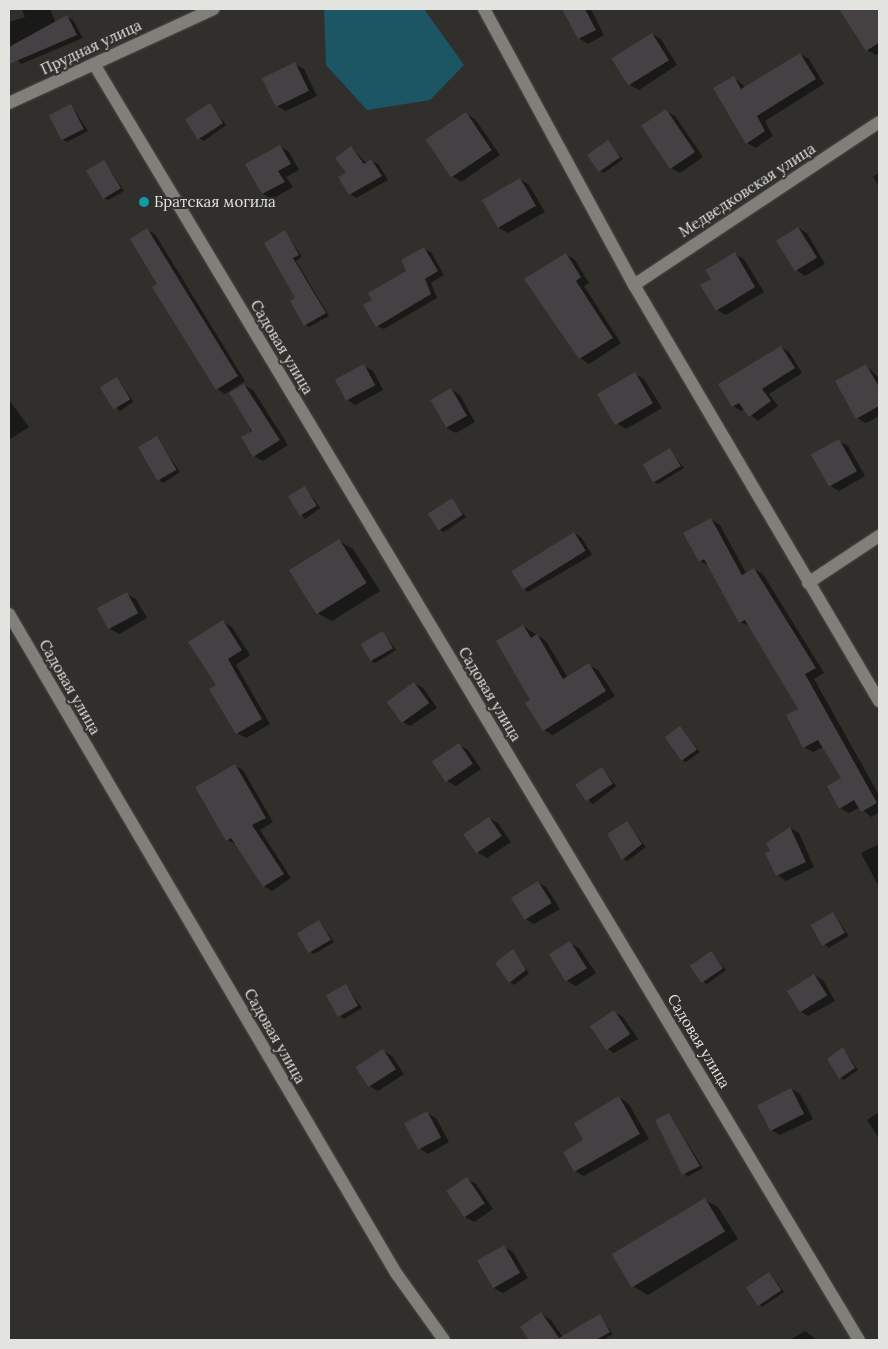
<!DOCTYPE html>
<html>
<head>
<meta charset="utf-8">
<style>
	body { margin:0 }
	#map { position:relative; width:888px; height:1349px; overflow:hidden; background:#302f2c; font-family:Lora,serif }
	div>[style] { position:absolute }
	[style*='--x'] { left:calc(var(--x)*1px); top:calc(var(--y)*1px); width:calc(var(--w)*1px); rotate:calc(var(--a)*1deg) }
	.water>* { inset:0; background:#1c5564 }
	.shadow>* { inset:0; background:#0007; transform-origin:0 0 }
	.building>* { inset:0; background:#444043; transform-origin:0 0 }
	.roads { filter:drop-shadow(0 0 1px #4d4d49) drop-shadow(0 0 1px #4d4d49) }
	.minor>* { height:12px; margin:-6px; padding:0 6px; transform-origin:6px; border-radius:6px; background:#807f7a }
	.dots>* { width:14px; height:14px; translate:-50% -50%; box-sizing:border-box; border:2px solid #302f2c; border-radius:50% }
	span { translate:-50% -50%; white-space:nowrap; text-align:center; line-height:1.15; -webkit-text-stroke:4px #302f2c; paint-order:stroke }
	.street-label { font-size:15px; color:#e3e3e0 }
	.poi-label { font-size:15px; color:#e3e3e0 }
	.left { translate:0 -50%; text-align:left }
	.frame { position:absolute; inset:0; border:10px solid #e3e3e0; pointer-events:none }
</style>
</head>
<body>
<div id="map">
	<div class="water">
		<i style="clip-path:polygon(324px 9px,424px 9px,464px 65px,430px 100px,367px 110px,326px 65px)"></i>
	</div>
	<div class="shadow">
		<i style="clip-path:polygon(22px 9px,50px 9px,56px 23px,67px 17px,73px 20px,83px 38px,21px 64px,9px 49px,9px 22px,25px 17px)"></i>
		<i style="clip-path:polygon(563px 9px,591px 9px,604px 35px,588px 44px,579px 38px)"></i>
		<i style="clip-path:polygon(849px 9px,879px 9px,879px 53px,876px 55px,867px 50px,843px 13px)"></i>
		<i style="clip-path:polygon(652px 34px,661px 39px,677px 65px,639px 90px,630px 85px)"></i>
		<i style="clip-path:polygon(800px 54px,809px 59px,824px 84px,765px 121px,773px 136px,756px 148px,747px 143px,734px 77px,746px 88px)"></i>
		<i style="clip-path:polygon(295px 64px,304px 69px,317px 96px,286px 111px,277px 106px)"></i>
		<i style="clip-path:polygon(71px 105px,88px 131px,67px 142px,63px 140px)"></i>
		<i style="clip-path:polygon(210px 105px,226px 125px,204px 141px,199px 138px)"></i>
		<i style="clip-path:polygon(666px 111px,675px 116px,703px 157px,680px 173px,671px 168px)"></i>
		<i style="clip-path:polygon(466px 114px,475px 119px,500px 155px,461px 182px,452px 176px)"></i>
		<i style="clip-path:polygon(608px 142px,623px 159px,604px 173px,600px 171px)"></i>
		<i style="clip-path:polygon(280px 146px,289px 152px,299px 170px,286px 177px,293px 187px,272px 199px,263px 194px,247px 165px)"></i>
		<i style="clip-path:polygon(351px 147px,367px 164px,371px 161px,378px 164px,388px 180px,356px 198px,350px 194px)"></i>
		<i style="clip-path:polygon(104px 161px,124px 191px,108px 200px,104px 198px)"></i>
		<i style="clip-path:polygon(879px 173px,879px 186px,873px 177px)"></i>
		<i style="clip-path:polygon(520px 179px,529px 185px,545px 212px,508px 233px,499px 228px)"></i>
		<i style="clip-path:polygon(798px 228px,807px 233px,825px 264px,805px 276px,796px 270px,778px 240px)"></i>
		<i style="clip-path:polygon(147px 230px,155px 234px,245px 381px,225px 394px,217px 389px,154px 287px,159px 284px)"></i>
		<i style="clip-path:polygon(285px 232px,302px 257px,296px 261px,329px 316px,309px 327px,305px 325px,297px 299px)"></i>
		<i style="clip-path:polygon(424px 249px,431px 252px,444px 275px,431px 283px,437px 298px,384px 329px,377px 326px,374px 300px,408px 272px)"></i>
		<i style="clip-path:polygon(566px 254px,575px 260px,589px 283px,584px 286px,621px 343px,589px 364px,580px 358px,526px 279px)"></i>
		<i style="clip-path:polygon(735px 254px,744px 259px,764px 292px,726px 315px,717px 310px)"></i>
		<i style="clip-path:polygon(781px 347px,789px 352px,802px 373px,769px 394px,778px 406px,758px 421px,744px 409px,741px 411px,733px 406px)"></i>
		<i style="clip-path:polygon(866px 365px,879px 378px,879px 416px,866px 423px,857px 418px)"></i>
		<i style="clip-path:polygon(364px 366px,373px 371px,383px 390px,355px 405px,346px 399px,336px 380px)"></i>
		<i style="clip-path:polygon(635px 374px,644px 379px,662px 408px,626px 429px,618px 424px)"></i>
		<i style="left:117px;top:378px;width:29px;height:17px;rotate:55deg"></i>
		<i style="clip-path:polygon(244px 385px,253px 390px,288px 445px,263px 461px,254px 456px)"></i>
		<i style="clip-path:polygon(451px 389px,460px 395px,475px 422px,456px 433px,447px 428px,431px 401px)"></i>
		<i style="clip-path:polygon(9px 400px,29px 427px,9px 440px)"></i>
		<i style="clip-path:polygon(157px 438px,180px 472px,163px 483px,159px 480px)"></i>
		<i style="clip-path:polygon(839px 441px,848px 446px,865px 476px,839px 491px,830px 486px)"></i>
		<i style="clip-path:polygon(670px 450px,684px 468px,658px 484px,654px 482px)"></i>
		<i style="left:305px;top:487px;width:26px;height:19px;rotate:54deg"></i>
		<i style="clip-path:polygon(452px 500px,466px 517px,444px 532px,440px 530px)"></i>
		<i style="clip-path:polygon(711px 519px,720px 525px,746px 573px,754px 569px,763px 574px,824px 673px,814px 679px,879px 795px,879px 812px,871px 817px,860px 807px,849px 813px,840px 808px,843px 779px,823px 747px,813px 752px,804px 747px,799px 710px,750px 626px,740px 622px,709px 566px,700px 561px)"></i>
		<i style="clip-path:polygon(574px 533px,581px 537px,592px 555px,528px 592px,521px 587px)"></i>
		<i style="clip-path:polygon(339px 541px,353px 549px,380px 591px,332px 621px,319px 614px)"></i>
		<i style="clip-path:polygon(127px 594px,136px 599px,147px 618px,119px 634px,110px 629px)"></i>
		<i style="clip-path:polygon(223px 622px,232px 627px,250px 655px,236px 665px,270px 724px,246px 738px,237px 733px,218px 685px)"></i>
		<i style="clip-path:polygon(523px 626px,546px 641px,568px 678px,589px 665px,598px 670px,615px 696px,553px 735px,544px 730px,532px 700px)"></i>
		<i style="clip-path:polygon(383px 632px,396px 650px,375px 663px,371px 661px)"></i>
		<i style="clip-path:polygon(414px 683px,423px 688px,437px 708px,410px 726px,401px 721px)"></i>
		<i style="clip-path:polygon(680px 727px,700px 752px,686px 762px,682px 760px)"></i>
		<i style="clip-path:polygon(459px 745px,468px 750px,481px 769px,456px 786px,447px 781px)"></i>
		<i style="clip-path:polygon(235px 766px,243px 770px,273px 822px,260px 830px,291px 878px,272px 891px,264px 886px,236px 844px,227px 840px)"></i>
		<i style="left:602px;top:768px;width:23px;height:30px;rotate:52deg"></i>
		<i style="clip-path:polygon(489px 818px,498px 823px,511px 842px,487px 858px,478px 853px)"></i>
		<i style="clip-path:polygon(627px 823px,646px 847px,627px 861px,623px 859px)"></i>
		<i style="clip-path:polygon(790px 828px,799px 833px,814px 867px,786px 881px,777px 875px,772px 852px)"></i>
		<i style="clip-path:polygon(879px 844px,879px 887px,861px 853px)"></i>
		<i style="clip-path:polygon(538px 882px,546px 887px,560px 909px,534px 924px,525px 919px)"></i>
		<i style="clip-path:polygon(833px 913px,849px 936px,828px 948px,812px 925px)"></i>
		<i style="clip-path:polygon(319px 921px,334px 942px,314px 954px,310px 952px)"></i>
		<i style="clip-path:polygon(570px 943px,579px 948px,596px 973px,576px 986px,567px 981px)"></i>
		<i style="clip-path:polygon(513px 951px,529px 973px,514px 985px,510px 982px)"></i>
		<i style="clip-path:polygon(711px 953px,726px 970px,707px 984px,703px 982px)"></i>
		<i style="clip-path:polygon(814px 975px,823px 980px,835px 1001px,808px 1016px,799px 1011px)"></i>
		<i style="clip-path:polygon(346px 986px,362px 1008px,344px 1019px,340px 1016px)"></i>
		<i style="clip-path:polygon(614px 1012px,623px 1017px,638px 1039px,614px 1053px,605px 1047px)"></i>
		<i style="clip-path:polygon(843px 1048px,858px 1070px,844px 1080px,840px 1078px)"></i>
		<i style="clip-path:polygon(383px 1051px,392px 1056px,404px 1074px,378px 1091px,369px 1086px)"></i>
		<i style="clip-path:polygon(791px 1089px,800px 1094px,813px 1119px,780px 1135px,771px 1130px)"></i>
		<i style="clip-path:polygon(619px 1097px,628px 1103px,649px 1139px,584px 1176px,575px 1171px,585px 1141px)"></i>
		<i style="clip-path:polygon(879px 1112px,879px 1138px,867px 1120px)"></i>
		<i style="clip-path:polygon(427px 1113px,436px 1118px,449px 1142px,428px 1154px,419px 1148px,406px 1125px)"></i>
		<i style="clip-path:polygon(669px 1114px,703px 1168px,687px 1177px,657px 1121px)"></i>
		<i style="clip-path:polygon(467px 1179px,476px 1184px,493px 1209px,474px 1222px,465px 1217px)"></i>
		<i style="clip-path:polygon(705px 1200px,718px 1207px,738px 1239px,648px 1295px,634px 1287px)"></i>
		<i style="clip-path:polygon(504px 1247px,513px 1252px,528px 1278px,503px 1293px,494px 1288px)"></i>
		<i style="clip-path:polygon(769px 1273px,784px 1292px,762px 1307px,758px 1304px)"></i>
		<i style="clip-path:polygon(541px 1314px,550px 1319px,565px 1340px,530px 1340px,521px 1328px)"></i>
		<i style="clip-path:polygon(600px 1316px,613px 1334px,603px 1340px,594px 1340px,585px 1324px)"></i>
		<i style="clip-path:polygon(805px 1331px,817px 1340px,790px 1340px)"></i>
	</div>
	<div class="building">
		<i style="clip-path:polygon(562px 9px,585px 9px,596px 30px,578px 39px)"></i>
		<i style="clip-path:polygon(839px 9px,879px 9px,879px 43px,866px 51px)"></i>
		<i style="clip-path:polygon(67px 15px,77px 35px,9px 64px,9px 47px)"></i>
		<i style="left:652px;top:33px;width:32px;height:48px;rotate:58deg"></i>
		<i style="clip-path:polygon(800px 53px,816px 79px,757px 116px,765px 131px,746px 144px,713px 88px,734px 76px,741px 89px)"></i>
		<i style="left:295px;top:62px;width:32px;height:37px;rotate:64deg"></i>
		<i style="left:210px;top:103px;width:24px;height:30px;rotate:57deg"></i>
		<i style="left:71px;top:104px;width:28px;height:25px;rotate:63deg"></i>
		<i style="left:666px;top:109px;width:52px;height:30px;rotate:56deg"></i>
		<i style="left:466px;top:112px;width:46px;height:49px;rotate:56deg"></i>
		<i style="left:608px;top:140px;width:21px;height:26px;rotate:55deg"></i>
		<i style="clip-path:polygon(280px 145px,291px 164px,278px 171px,285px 182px,262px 194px,245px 164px)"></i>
		<i style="clip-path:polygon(351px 146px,364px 164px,371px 159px,382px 176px,349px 195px,338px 177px,346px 173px,335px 158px)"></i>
		<i style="left:104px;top:160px;width:33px;height:21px;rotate:59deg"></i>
		<i style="left:520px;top:178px;width:32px;height:44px;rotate:60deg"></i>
		<i style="left:798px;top:227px;width:36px;height:26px;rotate:58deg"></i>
		<i style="clip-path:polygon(147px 228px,238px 376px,216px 390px,152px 287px,157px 284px,130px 239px)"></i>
		<i style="clip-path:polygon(285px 230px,299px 255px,293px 258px,326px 313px,304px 326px,290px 301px,295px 298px,264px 243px)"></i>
		<i style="clip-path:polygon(424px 247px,438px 271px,425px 279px,431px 294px,376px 327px,363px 305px,372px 300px,368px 293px,406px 271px,401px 260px)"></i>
		<i style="clip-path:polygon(735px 252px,755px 287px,716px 311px,700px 285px,711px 279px,705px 270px)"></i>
		<i style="clip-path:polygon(566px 253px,581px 277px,576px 281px,613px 338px,579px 359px,524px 279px)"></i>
		<i style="clip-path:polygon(781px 346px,795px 368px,762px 389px,771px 401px,749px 417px,739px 403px,732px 407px,718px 384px)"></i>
		<i style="left:364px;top:364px;width:24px;height:33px;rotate:62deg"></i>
		<i style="clip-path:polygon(866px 364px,879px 387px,879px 406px,856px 419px,835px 381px)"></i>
		<i style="left:635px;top:372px;width:36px;height:44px;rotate:60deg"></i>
		<i style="left:117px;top:377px;width:26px;height:20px;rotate:59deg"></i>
		<i style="clip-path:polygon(244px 384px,280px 440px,253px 457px,241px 437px,252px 431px,229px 393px)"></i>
		<i style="left:451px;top:388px;width:32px;height:24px;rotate:60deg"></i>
		<i style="left:157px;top:436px;width:39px;height:22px;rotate:60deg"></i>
		<i style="left:839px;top:439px;width:37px;height:32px;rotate:61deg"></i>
		<i style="left:670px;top:448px;width:21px;height:32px;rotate:59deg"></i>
		<i style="left:305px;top:486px;width:23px;height:20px;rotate:59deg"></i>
		<i style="left:452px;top:498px;width:20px;height:29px;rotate:57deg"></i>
		<i style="clip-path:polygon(711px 518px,742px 575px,754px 568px,816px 668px,805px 674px,877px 803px,861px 812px,854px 800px,839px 809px,827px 786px,841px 778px,818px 740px,803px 748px,786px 715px,798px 709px,745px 620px,739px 623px,704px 559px,699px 562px,683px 533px)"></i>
		<i style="left:574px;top:532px;width:22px;height:74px;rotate:58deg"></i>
		<i style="left:339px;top:539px;width:52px;height:59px;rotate:58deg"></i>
		<i style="left:127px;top:592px;width:24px;height:34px;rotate:62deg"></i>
		<i style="clip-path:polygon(223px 620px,242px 650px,228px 659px,262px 719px,236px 734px,209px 689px,216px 685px,188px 642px)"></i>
		<i style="clip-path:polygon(523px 625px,531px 638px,537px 634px,563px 679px,589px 663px,606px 691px,543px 731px,525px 703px,530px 700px,496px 641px)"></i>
		<i style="left:383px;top:631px;width:20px;height:26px;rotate:60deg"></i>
		<i style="left:414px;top:682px;width:26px;height:34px;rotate:54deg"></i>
		<i style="left:680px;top:726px;width:29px;height:19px;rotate:54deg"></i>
		<i style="left:459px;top:743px;width:25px;height:33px;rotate:56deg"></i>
		<i style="clip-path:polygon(235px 764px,266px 818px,252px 825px,284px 874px,263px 887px,231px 838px,226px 841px,195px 787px)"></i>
		<i style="left:602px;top:767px;width:20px;height:32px;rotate:57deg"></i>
		<i style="left:489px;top:817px;width:23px;height:31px;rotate:56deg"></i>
		<i style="clip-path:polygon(627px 821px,642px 844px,622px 860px,607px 834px)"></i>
		<i style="clip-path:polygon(790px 827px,806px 862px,776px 876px,765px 853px,770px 851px,766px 843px)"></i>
		<i style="left:538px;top:881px;width:26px;height:32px;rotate:58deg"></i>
		<i style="left:833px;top:912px;width:24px;height:26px;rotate:60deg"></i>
		<i style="left:319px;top:920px;width:23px;height:26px;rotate:59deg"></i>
		<i style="left:570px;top:941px;width:32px;height:25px;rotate:58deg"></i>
		<i style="clip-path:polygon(513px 949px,526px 970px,509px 983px,495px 963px)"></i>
		<i style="left:711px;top:951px;width:21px;height:26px;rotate:55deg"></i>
		<i style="left:814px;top:974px;width:25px;height:32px;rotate:58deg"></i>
		<i style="left:346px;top:984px;width:25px;height:23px;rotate:61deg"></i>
		<i style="left:614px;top:1010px;width:29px;height:29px;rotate:56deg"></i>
		<i style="clip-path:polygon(843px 1047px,855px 1068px,839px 1079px,827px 1059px)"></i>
		<i style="left:383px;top:1049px;width:24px;height:33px;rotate:57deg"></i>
		<i style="left:791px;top:1088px;width:29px;height:38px;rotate:63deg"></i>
		<i style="clip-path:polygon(619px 1096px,640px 1134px,574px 1172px,563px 1152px,583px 1140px,574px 1123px)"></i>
		<i style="left:427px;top:1111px;width:30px;height:26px;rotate:62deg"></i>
		<i style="clip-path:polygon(669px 1113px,700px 1166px,682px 1175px,655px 1120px)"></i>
		<i style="left:467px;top:1177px;width:32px;height:25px;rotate:56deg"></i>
		<i style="left:705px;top:1198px;width:39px;height:109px;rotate:59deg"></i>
		<i style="left:504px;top:1245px;width:32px;height:31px;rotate:60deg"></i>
		<i style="left:769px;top:1272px;width:22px;height:28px;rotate:56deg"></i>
		<i style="clip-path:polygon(541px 1312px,559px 1338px,600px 1314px,610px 1332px,596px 1340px,529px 1340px,520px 1327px)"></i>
	</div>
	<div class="roads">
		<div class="minor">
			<i style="--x:484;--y:9;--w:314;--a:61.5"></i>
			<i style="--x:634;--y:285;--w:483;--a:59.5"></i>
			<i style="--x:94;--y:64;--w:1488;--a:59.06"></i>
			<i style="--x:9;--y:103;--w:225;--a:-24.7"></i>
			<i style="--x:634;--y:285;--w:294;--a:-33.6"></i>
			<i style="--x:808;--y:583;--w:85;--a:-33.5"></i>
			<i style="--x:9;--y:614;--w:764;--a:59.58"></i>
			<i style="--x:396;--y:1273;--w:82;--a:54.4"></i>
		</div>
	</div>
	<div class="dots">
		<i style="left:144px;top:202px;background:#0f9aa8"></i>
	</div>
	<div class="street-label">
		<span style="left:91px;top:47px;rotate:-25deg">Прудная улица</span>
		<span style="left:747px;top:190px;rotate:-33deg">Медведковская улица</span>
		<span style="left:282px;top:347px;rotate:59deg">Садовая улица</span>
		<span style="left:70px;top:687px;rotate:60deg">Садовая улица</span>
		<span style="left:490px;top:694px;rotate:59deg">Садовая улица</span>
		<span style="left:275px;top:1036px;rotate:60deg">Садовая улица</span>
		<span style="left:699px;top:1041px;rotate:59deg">Садовая улица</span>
	</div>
	<div class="poi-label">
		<span class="left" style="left:154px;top:202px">Братская могила</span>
	</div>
	<div class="frame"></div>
</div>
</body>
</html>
